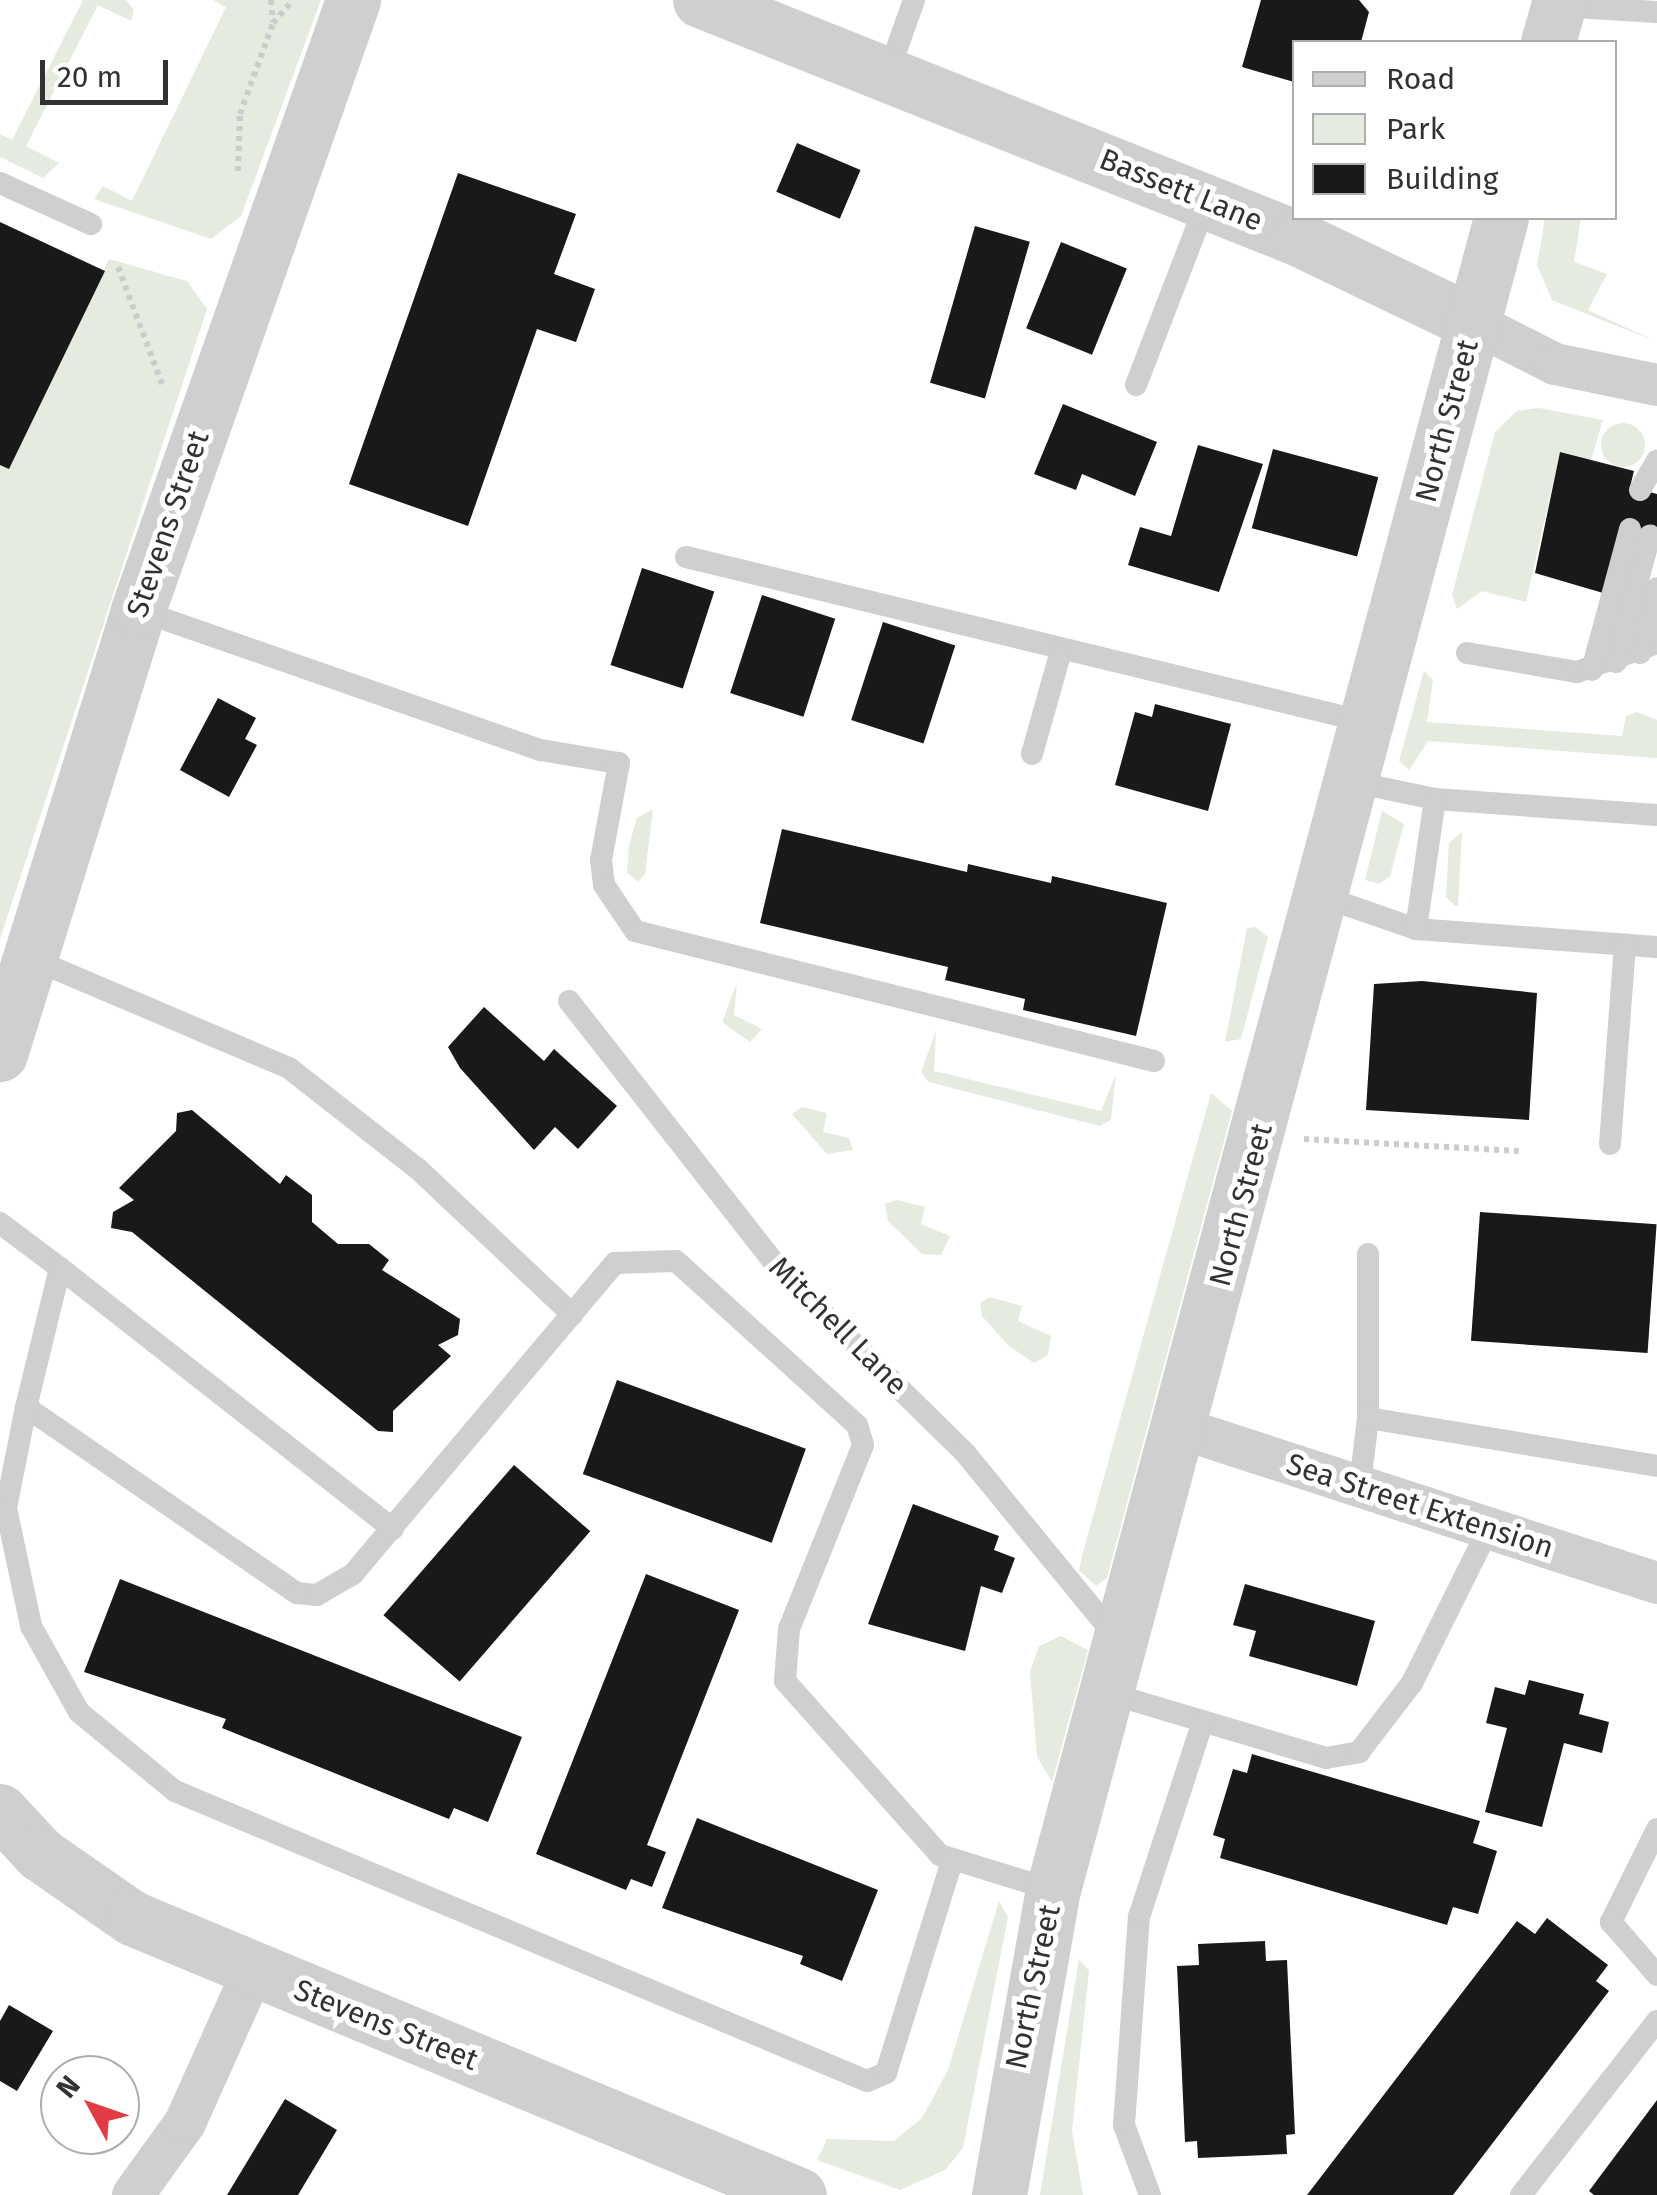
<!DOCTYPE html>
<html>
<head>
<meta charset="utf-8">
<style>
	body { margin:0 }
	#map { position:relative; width:1657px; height:2195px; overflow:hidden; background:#fff; font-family:"Fira Sans",sans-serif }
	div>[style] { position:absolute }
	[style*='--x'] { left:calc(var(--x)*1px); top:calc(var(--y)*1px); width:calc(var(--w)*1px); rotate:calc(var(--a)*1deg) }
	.green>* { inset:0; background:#e5ebde }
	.round { border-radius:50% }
	.building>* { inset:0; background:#191919; transform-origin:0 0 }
	.path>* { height:6px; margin-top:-3px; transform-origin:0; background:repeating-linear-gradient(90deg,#ccc 0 5px,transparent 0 10px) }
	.service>* { height:22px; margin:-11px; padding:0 11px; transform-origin:11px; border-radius:11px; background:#cfcfcf }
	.minor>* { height:42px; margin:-21px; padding:0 21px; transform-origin:21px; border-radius:21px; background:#cfcfcf }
	.tertiary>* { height:55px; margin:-27.5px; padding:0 27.5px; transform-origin:27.5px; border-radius:27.5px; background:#cfcfcf }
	span { translate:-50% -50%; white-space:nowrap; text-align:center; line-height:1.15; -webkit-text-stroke:10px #fff; paint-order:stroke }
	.street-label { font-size:30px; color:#323232 }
	.legend { position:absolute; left:1292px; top:40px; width:325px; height:180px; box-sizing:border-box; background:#fff; border:2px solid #adadad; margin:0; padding:12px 18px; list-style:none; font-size:30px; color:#323232 }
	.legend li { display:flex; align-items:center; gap:20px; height:50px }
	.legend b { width:50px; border:2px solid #adadad }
	.north { position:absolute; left:40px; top:2055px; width:100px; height:100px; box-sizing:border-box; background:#fff; border:2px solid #adadad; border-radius:50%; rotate:310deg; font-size:28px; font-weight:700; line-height:40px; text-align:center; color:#323232 }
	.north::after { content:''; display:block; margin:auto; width:35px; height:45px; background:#e23b43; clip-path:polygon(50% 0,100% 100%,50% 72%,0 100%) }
	.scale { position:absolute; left:40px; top:60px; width:128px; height:45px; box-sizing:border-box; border:5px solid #323232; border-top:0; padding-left:12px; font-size:30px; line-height:35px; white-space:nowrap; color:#323232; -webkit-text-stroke:8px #fff; paint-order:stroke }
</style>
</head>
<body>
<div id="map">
	<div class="green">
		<i style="clip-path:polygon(83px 0,126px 0,134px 10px,131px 21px,98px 5px,26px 146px,59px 163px,43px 178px,0 157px,0 134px,12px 140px)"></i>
		<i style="clip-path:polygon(213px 0,321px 0,241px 216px,211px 239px,94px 199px,103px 186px,132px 201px,226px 7px)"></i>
		<i style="clip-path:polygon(1545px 218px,1581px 218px,1574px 262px,1607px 274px,1588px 310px,1657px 342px,1552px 300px,1537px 265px)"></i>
		<i style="clip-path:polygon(109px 259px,187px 281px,207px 309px,0 939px,0 465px,9px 468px)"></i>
		<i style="clip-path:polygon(1539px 408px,1603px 420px,1591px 460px,1560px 452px,1526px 602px,1482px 591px,1457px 609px,1452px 595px,1495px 432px,1517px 411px)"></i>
		<i class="round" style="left:1601px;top:423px;width:44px;height:44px"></i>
		<i style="clip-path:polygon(1424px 671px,1433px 680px,1427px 722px,1622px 736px,1626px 716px,1637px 712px,1657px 720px,1657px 758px,1428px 741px,1409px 770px,1399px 761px)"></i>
		<i style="clip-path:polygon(653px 809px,645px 874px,638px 882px,627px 872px,629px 845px,637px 818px)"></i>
		<i style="clip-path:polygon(1382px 811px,1404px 824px,1390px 876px,1379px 884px,1365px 880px)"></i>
		<i style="clip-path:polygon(1462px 832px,1458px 906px,1455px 906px,1446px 897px,1449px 843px)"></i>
		<i style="clip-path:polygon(1255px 927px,1268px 937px,1241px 1039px,1225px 1042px,1247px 928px)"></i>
		<i style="clip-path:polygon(737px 983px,734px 1015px,762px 1029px,750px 1042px,722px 1022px)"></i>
		<i style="clip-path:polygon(936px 1031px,934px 1071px,1101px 1111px,1116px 1074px,1111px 1120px,1100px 1126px,929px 1082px,921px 1072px)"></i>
		<i style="clip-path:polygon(1211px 1093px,1232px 1111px,1107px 1578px,1096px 1586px,1079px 1570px,1082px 1556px)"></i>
		<i style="clip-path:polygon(802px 1107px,827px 1113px,823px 1132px,849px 1138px,853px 1150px,827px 1154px,792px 1114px)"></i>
		<i style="clip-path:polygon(897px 1200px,925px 1207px,921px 1224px,950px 1236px,941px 1255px,922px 1254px,888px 1221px,885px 1204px)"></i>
		<i style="clip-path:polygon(990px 1297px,1022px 1306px,1018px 1321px,1051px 1336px,1048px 1355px,1034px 1363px,1009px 1346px,982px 1316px,980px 1303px)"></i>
		<i style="clip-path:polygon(1061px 1636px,1088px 1650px,1052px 1782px,1037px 1757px,1030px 1672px,1039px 1646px)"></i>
		<i style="clip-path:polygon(999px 1901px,1008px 1917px,963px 2148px,945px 2170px,900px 2190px,817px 2160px,827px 2139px,894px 2141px,922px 2118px,948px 2070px)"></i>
		<i style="clip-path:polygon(1079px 1959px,1089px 1971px,1072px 2131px,1083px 2195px,1040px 2195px)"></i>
	</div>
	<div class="building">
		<i style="clip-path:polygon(1261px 0,1359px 0,1369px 12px,1361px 42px,1294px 42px,1294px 82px,1242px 67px)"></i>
		<i style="left:797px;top:143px;width:69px;height:53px;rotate:23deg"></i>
		<i style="clip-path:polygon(458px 173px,576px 214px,554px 274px,595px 289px,576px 342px,537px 329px,468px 526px,349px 484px)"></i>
		<i style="clip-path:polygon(0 222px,105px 271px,9px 469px,0 465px)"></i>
		<i style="left:975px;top:226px;width:57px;height:163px;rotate:16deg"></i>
		<i style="left:1061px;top:242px;width:71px;height:93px;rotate:22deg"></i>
		<i style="clip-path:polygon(1063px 404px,1157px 442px,1135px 496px,1082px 474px,1076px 490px,1034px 474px)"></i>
		<i style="clip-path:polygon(1198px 445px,1263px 464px,1219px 592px,1128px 565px,1140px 527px,1171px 536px)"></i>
		<i style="left:1273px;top:449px;width:109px;height:82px;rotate:15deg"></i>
		<i style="clip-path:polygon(1560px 452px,1634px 471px,1630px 487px,1657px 494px,1657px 536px,1603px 593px,1535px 573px)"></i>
		<i style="left:642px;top:568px;width:76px;height:102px;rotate:18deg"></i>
		<i style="left:762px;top:595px;width:77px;height:103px;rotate:18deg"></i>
		<i style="left:883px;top:622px;width:76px;height:103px;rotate:18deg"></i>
		<i style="clip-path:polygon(218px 698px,256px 718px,245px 739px,257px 745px,229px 797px,180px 770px)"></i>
		<i style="clip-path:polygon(1155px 704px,1231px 724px,1208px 811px,1115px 785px,1135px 712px,1152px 717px)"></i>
		<i style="clip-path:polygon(782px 829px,967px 872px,968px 864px,1051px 883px,1052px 876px,1167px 903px,1136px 1036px,1023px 1010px,1025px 999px,945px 980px,948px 967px,760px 923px)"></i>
		<i style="clip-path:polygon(1422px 981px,1537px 993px,1529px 1120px,1366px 1110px,1374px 984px)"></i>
		<i style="clip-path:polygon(484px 1007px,544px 1061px,554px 1049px,617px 1106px,578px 1149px,555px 1127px,534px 1150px,460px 1068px,448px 1047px)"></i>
		<i style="clip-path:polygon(192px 1110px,280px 1184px,286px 1175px,312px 1195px,312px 1222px,338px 1244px,369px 1244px,389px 1260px,382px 1270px,460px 1319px,458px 1335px,438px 1345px,451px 1356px,393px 1411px,393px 1432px,378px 1431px,132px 1232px,111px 1228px,113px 1212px,134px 1200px,119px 1188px,176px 1131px,177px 1113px)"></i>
		<i style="left:1480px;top:1212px;width:177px;height:129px;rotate:4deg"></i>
		<i style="left:617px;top:1380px;width:201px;height:100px;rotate:20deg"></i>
		<i style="left:514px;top:1465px;width:101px;height:199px;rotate:41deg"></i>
		<i style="clip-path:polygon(913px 1504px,999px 1536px,994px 1550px,1015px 1558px,1002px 1593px,981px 1586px,965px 1651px,868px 1624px)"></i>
		<i style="clip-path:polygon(646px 1574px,739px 1610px,647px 1845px,666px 1852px,652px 1887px,631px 1879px,626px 1890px,536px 1854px)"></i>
		<i style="clip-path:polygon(120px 1579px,522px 1737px,488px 1822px,454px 1808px,449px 1819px,222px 1728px,226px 1719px,84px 1672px)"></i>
		<i style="clip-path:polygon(1245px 1584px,1375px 1621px,1357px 1686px,1249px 1656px,1256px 1631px,1233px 1625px)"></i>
		<i style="clip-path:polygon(1529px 1680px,1584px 1694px,1579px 1714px,1609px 1722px,1602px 1753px,1564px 1743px,1542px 1827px,1485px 1812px,1507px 1728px,1486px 1723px,1495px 1687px,1525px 1695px)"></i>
		<i style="clip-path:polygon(1252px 1754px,1480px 1821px,1473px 1843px,1497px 1851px,1478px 1914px,1453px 1907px,1447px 1925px,1220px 1858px,1225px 1839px,1213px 1835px,1233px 1769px,1247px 1773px)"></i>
		<i style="clip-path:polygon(697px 1818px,878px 1890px,842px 1981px,800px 1964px,803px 1956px,662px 1908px)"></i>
		<i style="clip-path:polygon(1547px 1918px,1608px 1965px,1596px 1981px,1609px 1991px,1453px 2195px,1307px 2195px,1517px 1921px,1535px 1934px)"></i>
		<i style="clip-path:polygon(1265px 1941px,1266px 1961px,1287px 1960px,1295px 2134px,1286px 2135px,1287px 2154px,1198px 2158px,1197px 2141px,1185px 2142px,1177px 1966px,1199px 1965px,1198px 1944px)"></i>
		<i style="clip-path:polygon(9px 2005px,53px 2031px,17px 2091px,0 2081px,0 2021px)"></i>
		<i style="clip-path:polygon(285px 2099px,337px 2130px,298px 2195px,227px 2195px)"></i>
		<i style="clip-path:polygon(1657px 2100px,1657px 2195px,1594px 2195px,1589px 2191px)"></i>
	</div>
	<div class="path">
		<i style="--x:271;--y:0;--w:22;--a:85"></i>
		<i style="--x:238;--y:171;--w:57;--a:-88"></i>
		<i style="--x:240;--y:114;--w:97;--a:-70.1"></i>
		<i style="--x:273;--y:23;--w:30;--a:-49"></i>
		<i style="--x:118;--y:267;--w:128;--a:69.4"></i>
		<i style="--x:1304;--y:1139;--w:215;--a:3.2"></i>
	</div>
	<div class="service">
		<i style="--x:1558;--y:6;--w:99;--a:3.5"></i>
		<i style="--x:888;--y:73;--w:77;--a:-70.4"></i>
		<i style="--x:0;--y:183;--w:100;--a:24.3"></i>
		<i style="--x:1136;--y:385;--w:197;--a:-68.9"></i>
		<i style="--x:1640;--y:490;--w:34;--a:-60"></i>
		<i style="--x:686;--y:557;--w:700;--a:13.64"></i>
		<i style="--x:138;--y:610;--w:427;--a:19.2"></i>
		<i style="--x:541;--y:750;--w:79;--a:9.5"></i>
		<i style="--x:619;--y:763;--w:99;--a:100.5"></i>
		<i style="--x:601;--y:860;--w:25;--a:83"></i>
		<i style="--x:604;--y:885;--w:55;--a:56"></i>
		<i style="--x:635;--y:931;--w:535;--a:14.06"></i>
		<i style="--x:1467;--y:653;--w:112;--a:9.8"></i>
		<i style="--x:1577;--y:672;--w:85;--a:-19.9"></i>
		<i style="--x:1640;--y:653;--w:67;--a:-75.3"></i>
		<i style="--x:1616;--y:662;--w:131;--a:-75"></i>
		<i style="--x:1592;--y:670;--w:146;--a:-74.9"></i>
		<i style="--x:1032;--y:754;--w:107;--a:-74.3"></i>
		<i style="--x:1349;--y:781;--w:88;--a:11.8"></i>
		<i style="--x:1435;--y:799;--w:223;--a:4.1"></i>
		<i style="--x:1321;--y:896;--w:101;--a:19.2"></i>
		<i style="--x:1416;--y:929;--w:242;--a:4.3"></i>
		<i style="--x:1416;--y:929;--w:131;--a:-81.7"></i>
		<i style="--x:30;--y:958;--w:281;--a:23"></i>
		<i style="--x:289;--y:1068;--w:164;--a:38.1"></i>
		<i style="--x:418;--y:1169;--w:212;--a:43.3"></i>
		<i style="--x:569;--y:1001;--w:345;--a:51.9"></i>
		<i style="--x:782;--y:1273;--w:258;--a:44.5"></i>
		<i style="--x:966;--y:1454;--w:237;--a:50.7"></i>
		<i style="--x:1610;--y:1144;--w:200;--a:-85.7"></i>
		<i style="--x:0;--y:1223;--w:75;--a:36.9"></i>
		<i style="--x:60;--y:1268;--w:143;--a:103.7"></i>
		<i style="--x:26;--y:1407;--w:329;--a:34.5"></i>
		<i style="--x:297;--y:1593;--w:20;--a:6"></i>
		<i style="--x:317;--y:1595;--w:42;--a:-30.3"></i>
		<i style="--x:353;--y:1574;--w:407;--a:-49.9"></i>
		<i style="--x:615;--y:1263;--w:61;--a:-1.9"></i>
		<i style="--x:676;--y:1261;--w:244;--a:42.2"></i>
		<i style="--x:857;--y:1425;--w:21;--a:73"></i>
		<i style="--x:863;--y:1445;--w:198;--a:111.9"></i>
		<i style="--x:789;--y:1629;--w:52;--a:94.4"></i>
		<i style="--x:785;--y:1681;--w:233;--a:48.3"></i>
		<i style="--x:940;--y:1855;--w:118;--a:17.2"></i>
		<i style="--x:1368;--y:1254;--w:164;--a:90"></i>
		<i style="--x:60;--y:1268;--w:423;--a:38.1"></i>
		<i style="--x:26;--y:1407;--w:103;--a:101.2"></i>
		<i style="--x:6;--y:1508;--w:121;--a:78"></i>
		<i style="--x:31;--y:1626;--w:98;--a:60.8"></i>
		<i style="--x:79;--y:1712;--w:124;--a:39.5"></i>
		<i style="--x:175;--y:1791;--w:750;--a:22.74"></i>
		<i style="--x:867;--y:2081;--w:21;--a:-23"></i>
		<i style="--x:886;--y:2073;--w:222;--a:-72.7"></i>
		<i style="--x:1360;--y:1485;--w:67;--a:-83.2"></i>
		<i style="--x:1368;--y:1418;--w:293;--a:9.4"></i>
		<i style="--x:1105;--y:1692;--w:231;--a:16.6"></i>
		<i style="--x:1326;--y:1758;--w:34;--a:-10"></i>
		<i style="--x:1359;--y:1752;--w:87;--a:-52.5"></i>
		<i style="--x:1412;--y:1683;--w:173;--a:-63.6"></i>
		<i style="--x:1657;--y:1829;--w:104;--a:116.3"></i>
		<i style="--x:1611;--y:1922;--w:70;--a:49"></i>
		<i style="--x:1150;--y:2195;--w:75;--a:-110.4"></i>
		<i style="--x:1124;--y:2125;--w:209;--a:-85.9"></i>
		<i style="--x:1139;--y:1917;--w:206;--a:-71.9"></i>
		<i style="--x:1521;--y:2195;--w:221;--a:-52"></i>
	</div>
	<div class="minor">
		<i style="--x:1472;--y:322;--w:93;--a:26.8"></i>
		<i style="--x:1555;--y:364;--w:104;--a:11.6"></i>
		<i style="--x:1183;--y:1429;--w:498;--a:18"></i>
		<i style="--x:133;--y:2195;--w:89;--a:-54.2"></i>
		<i style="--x:185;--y:2123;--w:167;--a:-65.9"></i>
	</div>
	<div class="tertiary">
		<i style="--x:700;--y:0;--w:643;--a:21.74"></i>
		<i style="--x:1297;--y:238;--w:194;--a:25.6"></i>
		<i style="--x:1548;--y:42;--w:44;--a:-74.1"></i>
		<i style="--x:0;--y:1054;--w:465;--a:-72.7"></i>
		<i style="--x:138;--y:610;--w:647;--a:-70.58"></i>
		<i style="--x:0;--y:1811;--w:59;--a:47.1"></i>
		<i style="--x:40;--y:1854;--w:112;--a:34.8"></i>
		<i style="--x:132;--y:1918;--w:722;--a:22.55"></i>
		<i style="--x:999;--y:2195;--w:310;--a:-80"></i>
		<i style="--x:1053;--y:1890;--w:1731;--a:-75"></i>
	</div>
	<div class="street-label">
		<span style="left:1181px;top:190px;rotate:22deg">Bassett Lane</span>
		<span style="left:1447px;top:421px;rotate:-75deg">North Street</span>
		<span style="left:168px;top:524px;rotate:-71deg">Stevens Street</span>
		<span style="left:1241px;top:1205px;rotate:-75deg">North Street</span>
		<span style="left:838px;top:1326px;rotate:45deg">Mitchell Lane</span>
		<span style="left:1420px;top:1506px;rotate:18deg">Sea Street Extension</span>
		<span style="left:1033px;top:1987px;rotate:-78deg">North Street</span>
		<span style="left:386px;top:2025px;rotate:22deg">Stevens Street</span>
	</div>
	<ul class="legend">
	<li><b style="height:12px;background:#cfcfcf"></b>Road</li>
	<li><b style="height:28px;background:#e5ebde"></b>Park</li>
	<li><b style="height:28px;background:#191919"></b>Building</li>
	</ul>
	<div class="north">N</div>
	<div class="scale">20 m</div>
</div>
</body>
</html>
